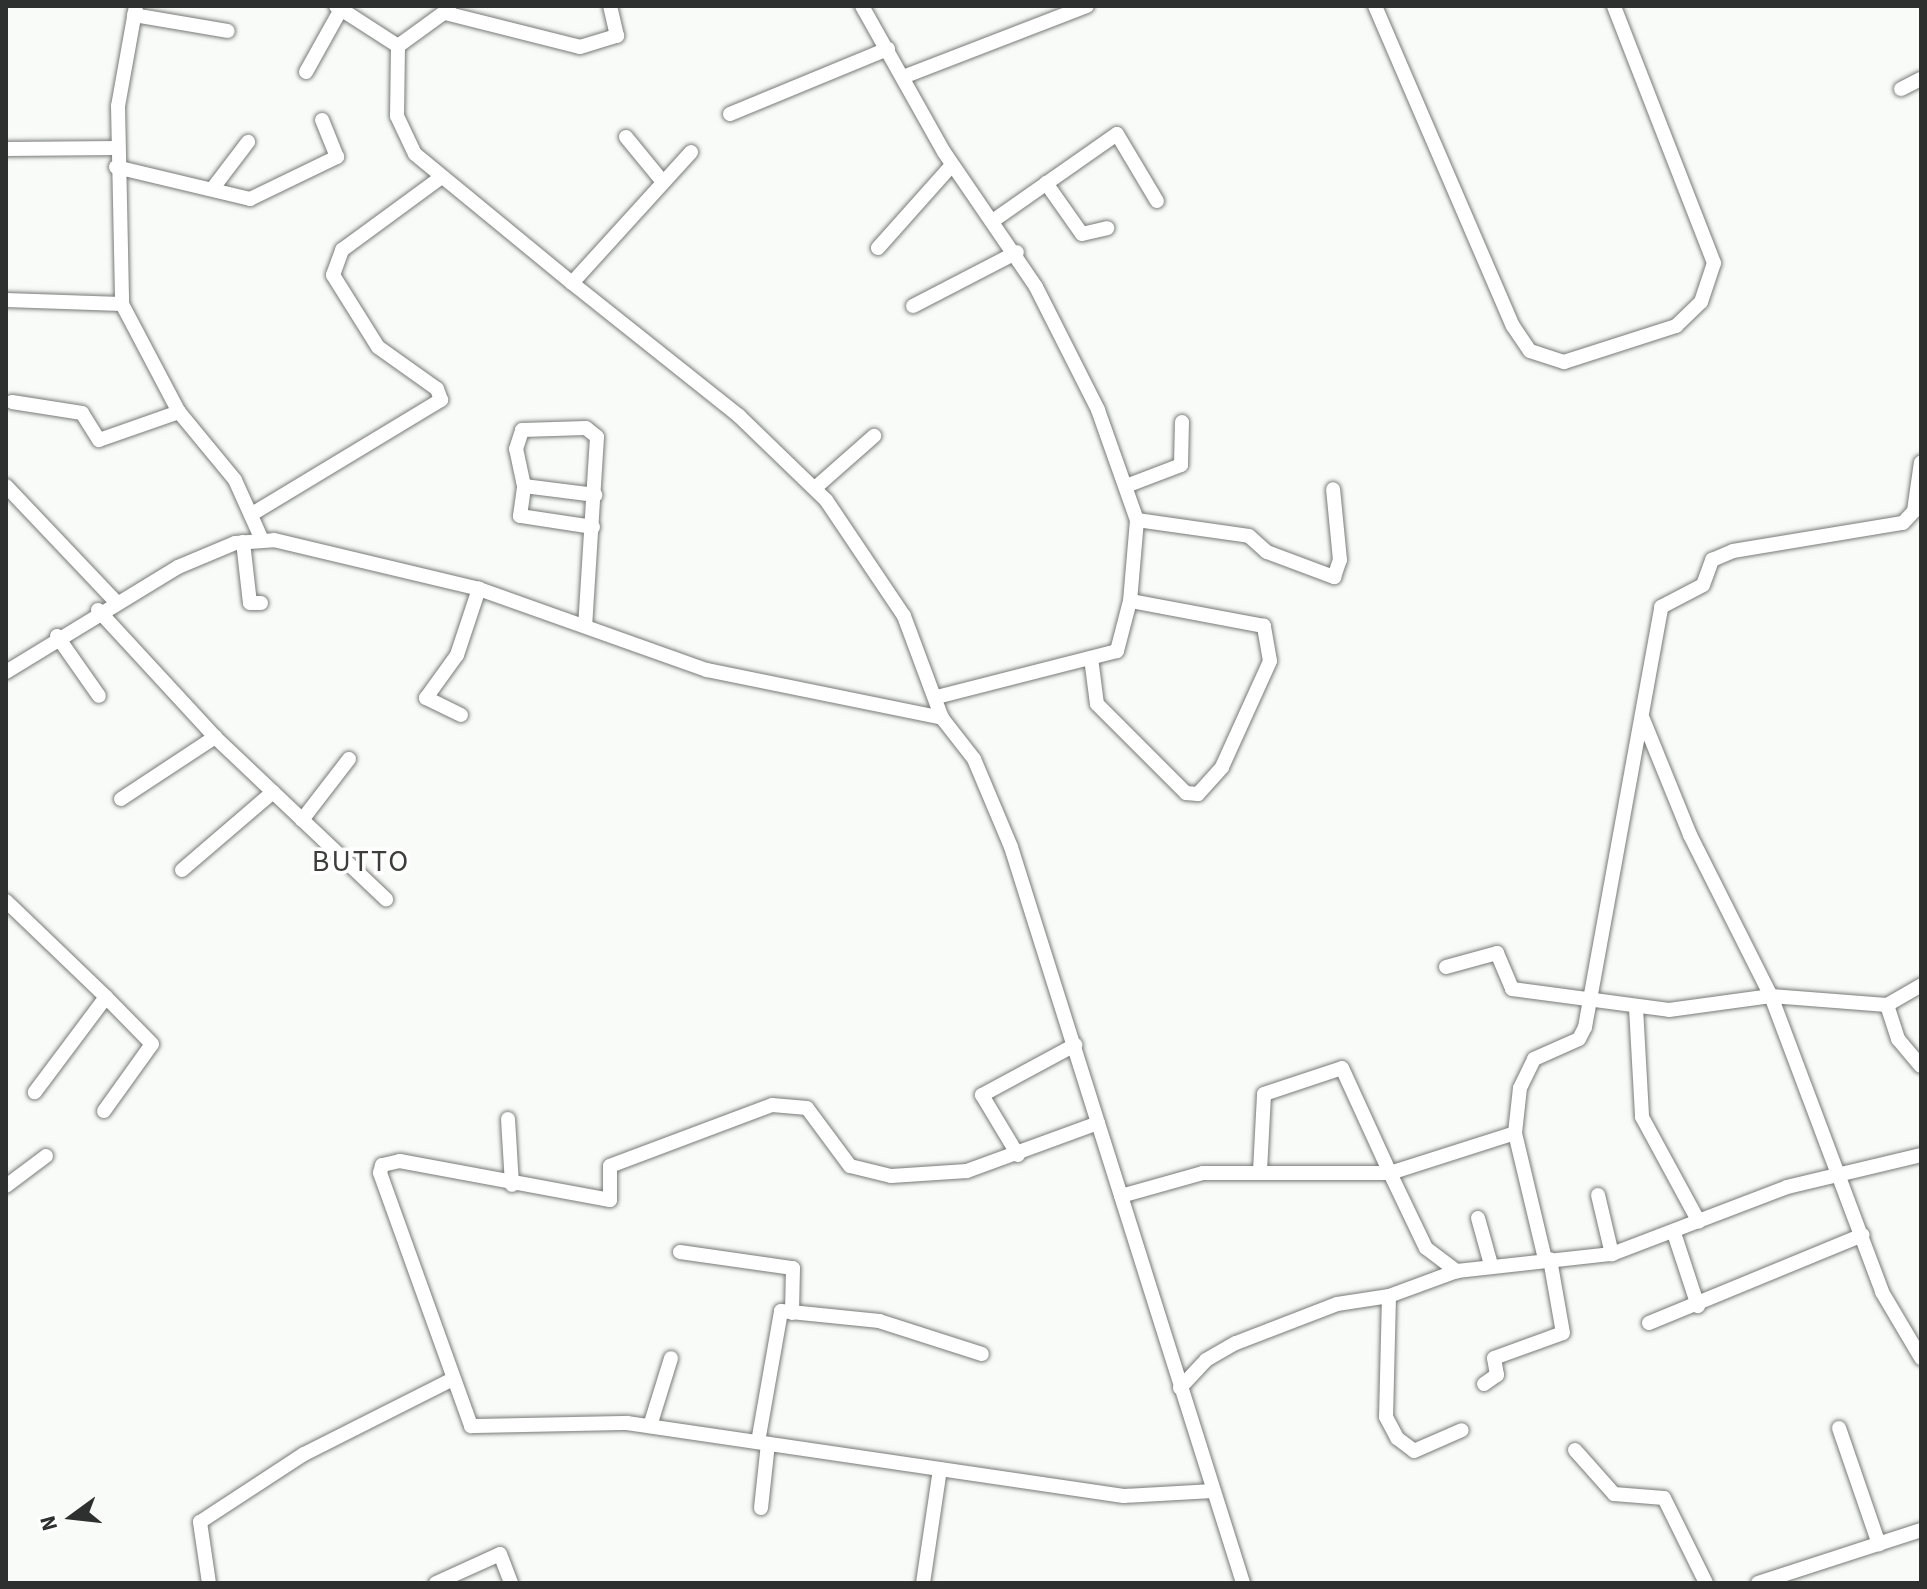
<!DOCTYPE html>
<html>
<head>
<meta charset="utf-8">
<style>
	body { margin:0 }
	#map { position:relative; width:1927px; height:1589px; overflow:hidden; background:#f8fbf8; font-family:"Source Sans 3",sans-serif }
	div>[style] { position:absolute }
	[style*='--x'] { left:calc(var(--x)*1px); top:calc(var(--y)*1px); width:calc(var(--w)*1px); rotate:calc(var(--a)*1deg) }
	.roads { filter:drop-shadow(0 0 2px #777a77) drop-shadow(0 0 2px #777a77) }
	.minor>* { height:14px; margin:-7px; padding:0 7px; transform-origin:7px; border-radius:7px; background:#fff }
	span { translate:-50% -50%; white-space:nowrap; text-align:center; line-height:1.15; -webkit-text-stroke:7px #fff; paint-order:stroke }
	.quarter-label { font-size:30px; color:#3b3e3b; letter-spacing:2px }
	.frame { position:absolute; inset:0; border:8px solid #2e302f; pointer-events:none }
	.north { position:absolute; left:32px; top:1477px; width:80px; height:80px; -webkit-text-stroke:6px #fff; paint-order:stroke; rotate:255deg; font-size:22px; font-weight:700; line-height:32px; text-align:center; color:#2e302f }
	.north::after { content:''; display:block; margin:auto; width:28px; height:36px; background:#2e302f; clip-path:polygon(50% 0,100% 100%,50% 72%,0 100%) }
</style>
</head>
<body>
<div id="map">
	<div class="roads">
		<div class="minor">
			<i style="--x:136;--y:6;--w:102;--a:100.2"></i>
			<i style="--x:118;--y:106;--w:198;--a:88.8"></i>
			<i style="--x:122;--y:304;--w:122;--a:62.2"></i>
			<i style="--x:179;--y:412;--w:88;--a:50.5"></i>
			<i style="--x:235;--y:480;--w:66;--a:65.8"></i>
			<i style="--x:336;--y:6;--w:74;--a:32.8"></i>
			<i style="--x:398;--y:46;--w:70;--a:90.8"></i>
			<i style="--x:397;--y:116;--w:42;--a:64.7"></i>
			<i style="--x:415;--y:154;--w:203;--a:39.4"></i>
			<i style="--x:572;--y:283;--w:177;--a:-47.7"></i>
			<i style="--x:862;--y:6;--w:167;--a:60.7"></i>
			<i style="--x:944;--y:152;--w:163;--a:55.7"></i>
			<i style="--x:1036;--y:287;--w:138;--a:63.2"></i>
			<i style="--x:1098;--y:410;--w:117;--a:70.5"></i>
			<i style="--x:1137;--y:520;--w:81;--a:94.9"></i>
			<i style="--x:1130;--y:601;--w:52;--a:104.6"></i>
			<i style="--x:1117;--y:651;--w:186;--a:165.7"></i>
			<i style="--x:1375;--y:6;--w:348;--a:66.7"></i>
			<i style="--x:1513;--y:326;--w:30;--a:56"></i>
			<i style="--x:1530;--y:351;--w:36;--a:18"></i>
			<i style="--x:1564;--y:362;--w:118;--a:-17.8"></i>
			<i style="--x:1676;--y:326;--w:35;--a:-44"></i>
			<i style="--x:1701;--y:302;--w:41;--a:-71.6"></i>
			<i style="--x:1714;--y:263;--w:276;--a:-111.3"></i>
			<i style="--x:445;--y:13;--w:139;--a:14.1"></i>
			<i style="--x:580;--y:47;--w:39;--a:-17"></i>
			<i style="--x:617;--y:36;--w:31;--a:-103"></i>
			<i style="--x:134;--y:15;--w:95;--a:9.7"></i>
			<i style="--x:398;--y:46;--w:63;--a:-36"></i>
			<i style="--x:306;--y:72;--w:72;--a:-60.9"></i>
			<i style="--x:903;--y:77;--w:197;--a:-21.1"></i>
			<i style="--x:1901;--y:89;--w:22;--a:-27"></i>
			<i style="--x:730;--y:114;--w:171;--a:-22.4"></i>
			<i style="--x:626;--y:137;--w:58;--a:50.6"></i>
			<i style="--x:6;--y:149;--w:111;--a:-0.5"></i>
			<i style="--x:116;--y:167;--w:138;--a:13.4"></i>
			<i style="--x:250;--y:199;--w:97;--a:-25.8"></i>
			<i style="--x:337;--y:157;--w:40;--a:-112"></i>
			<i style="--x:1046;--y:183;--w:62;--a:54.8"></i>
			<i style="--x:1082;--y:234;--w:26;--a:-13"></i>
			<i style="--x:213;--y:188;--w:58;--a:-52.7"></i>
			<i style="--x:994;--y:220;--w:150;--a:-35"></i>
			<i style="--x:1117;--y:134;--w:78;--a:59.2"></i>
			<i style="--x:878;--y:248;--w:111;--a:-48.3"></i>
			<i style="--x:572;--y:283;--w:213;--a:38.5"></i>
			<i style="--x:739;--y:416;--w:121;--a:44"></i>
			<i style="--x:826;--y:500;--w:140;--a:56.1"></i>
			<i style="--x:904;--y:616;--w:109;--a:69.6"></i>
			<i style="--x:6;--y:300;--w:116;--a:2"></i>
			<i style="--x:913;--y:306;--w:117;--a:-27.4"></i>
			<i style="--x:12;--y:402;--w:71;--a:8.9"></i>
			<i style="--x:82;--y:413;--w:32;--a:58"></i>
			<i style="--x:99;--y:440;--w:85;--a:-19.3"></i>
			<i style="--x:6;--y:486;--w:160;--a:46.5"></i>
			<i style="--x:524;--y:486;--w:38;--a:-102"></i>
			<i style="--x:516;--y:449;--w:20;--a:-72"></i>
			<i style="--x:522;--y:430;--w:64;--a:-1.8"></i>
			<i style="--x:586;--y:428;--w:14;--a:39"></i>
			<i style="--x:597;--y:437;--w:189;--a:93.6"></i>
			<i style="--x:1126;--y:486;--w:59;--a:-20.9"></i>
			<i style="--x:1181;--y:465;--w:43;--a:-88.7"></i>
			<i style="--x:815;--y:488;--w:79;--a:-41.4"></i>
			<i style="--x:252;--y:514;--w:221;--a:-31.1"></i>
			<i style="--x:441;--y:400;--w:12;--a:-110"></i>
			<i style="--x:437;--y:389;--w:72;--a:-144.6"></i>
			<i style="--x:378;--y:347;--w:85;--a:-122"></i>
			<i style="--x:333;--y:275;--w:27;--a:-70"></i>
			<i style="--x:342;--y:250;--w:122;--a:-36.3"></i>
			<i style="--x:1137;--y:520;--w:113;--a:8.1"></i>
			<i style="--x:1249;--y:536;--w:24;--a:42"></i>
			<i style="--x:1267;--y:552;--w:72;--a:20.5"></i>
			<i style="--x:1334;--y:577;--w:18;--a:-71"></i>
			<i style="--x:1340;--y:560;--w:71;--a:-95.6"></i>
			<i style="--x:593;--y:527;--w:74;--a:-171.4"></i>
			<i style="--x:520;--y:516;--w:30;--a:-82"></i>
			<i style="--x:524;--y:486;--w:72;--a:7.2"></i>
			<i style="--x:243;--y:542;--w:61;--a:83.5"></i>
			<i style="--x:250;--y:603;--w:11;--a:0"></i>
			<i style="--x:98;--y:610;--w:173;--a:47.3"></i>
			<i style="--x:215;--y:737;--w:236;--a:43.5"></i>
			<i style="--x:57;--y:636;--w:73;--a:55"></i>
			<i style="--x:1091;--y:658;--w:46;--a:82.6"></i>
			<i style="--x:1097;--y:704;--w:126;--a:45"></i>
			<i style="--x:1186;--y:793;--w:12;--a:5"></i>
			<i style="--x:1198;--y:794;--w:36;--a:-48"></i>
			<i style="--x:1222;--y:767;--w:116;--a:-65.6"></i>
			<i style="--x:1270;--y:661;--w:36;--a:-100"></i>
			<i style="--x:1264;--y:626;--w:136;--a:-169.4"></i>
			<i style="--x:6;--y:672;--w:202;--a:-31.4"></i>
			<i style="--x:178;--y:567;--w:62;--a:-22.8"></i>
			<i style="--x:235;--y:543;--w:39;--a:-4"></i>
			<i style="--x:274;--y:540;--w:211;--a:13.4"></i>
			<i style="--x:479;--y:589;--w:242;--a:19.6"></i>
			<i style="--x:707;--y:670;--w:240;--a:11.5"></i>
			<i style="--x:942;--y:718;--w:52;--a:52"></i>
			<i style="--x:974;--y:759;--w:95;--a:67.2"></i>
			<i style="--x:1011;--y:847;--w:772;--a:72.5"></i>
			<i style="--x:461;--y:715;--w:39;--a:-154"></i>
			<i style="--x:426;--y:698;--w:53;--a:-54.2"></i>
			<i style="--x:457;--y:655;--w:70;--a:-71.6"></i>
			<i style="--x:1643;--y:719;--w:125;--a:67.9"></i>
			<i style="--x:1690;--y:835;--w:180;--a:63.3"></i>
			<i style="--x:1771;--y:996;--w:316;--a:69.4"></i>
			<i style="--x:1882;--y:1292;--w:77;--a:59.4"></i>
			<i style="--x:121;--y:799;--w:113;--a:-33.4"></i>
			<i style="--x:302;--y:820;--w:77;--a:-52.4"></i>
			<i style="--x:182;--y:870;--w:120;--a:-40.6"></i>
			<i style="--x:6;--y:901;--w:139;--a:43.8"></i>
			<i style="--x:106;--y:997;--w:119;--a:126.8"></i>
			<i style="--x:1446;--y:967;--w:53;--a:-15.4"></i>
			<i style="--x:1497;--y:953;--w:39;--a:67"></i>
			<i style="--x:1512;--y:989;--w:158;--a:7.6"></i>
			<i style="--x:1669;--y:1010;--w:103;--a:-7.8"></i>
			<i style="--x:1771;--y:996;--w:116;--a:4.4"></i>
			<i style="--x:1887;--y:1005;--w:39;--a:-30"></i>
			<i style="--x:1887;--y:1005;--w:36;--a:72"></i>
			<i style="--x:1898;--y:1039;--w:35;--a:50"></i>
			<i style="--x:1636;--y:1008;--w:109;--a:86.8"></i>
			<i style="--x:1642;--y:1117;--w:119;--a:61.5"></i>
			<i style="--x:104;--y:1111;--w:82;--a:-54.4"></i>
			<i style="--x:152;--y:1044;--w:66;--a:-134.4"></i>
			<i style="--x:508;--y:1119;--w:66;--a:86.5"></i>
			<i style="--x:1098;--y:1123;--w:140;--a:159.9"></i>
			<i style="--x:967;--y:1171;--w:76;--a:176.2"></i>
			<i style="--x:891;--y:1176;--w:42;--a:-166.3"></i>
			<i style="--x:850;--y:1166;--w:72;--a:-126.6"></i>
			<i style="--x:807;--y:1108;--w:35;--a:-175"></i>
			<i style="--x:772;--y:1105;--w:173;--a:159.4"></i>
			<i style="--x:610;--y:1166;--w:34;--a:90"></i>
			<i style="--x:610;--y:1200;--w:214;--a:-169.5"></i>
			<i style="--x:400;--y:1161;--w:18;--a:167"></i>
			<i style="--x:382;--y:1165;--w:8;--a:104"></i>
			<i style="--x:380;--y:1173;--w:269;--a:70.2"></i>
			<i style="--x:471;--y:1426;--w:156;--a:-1.1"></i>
			<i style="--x:627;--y:1423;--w:502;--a:8.36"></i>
			<i style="--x:1124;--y:1496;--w:89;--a:-3.2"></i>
			<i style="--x:1018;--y:1155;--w:70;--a:-121"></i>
			<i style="--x:982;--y:1095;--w:106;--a:-28.3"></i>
			<i style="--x:1260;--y:1171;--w:77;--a:-87"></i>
			<i style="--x:1264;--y:1094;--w:82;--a:-18.4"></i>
			<i style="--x:1342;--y:1068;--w:115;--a:65.4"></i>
			<i style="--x:1390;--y:1173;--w:131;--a:-17.7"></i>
			<i style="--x:6;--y:1186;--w:50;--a:-36.9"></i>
			<i style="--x:1598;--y:1195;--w:61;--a:76.7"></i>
			<i style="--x:1121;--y:1196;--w:85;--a:-15.7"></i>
			<i style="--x:1203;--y:1173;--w:187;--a:0"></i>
			<i style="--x:1390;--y:1173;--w:83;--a:64.4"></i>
			<i style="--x:1426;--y:1248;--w:39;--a:37"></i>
			<i style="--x:1457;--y:1271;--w:156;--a:-6.3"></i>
			<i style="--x:1612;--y:1254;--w:187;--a:-20.9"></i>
			<i style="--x:1787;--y:1187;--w:138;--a:-13.4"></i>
			<i style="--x:1478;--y:1218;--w:49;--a:74.5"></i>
			<i style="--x:1674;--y:1233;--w:77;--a:71.8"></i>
			<i style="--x:680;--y:1252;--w:114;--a:8.1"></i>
			<i style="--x:793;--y:1268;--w:45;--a:91.3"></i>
			<i style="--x:1545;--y:1259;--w:130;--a:-103.4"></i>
			<i style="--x:1515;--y:1133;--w:45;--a:-83.7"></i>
			<i style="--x:1520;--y:1088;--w:32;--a:-64"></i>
			<i style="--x:1534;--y:1059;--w:49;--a:-24"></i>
			<i style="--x:1579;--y:1039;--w:13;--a:-63"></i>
			<i style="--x:1585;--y:1027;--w:427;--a:-79.7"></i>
			<i style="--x:1661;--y:607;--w:47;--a:-27.6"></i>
			<i style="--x:1703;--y:585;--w:27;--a:-70"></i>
			<i style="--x:1712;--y:560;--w:23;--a:-23"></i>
			<i style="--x:1733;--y:551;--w:172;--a:-9.4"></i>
			<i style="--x:1903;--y:523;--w:16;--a:-47"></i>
			<i style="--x:1914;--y:511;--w:49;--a:-81.9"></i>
			<i style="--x:1389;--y:1296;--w:121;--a:91.4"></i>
			<i style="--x:1386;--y:1417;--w:24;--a:62"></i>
			<i style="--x:1397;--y:1438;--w:21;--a:37"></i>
			<i style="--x:1414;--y:1451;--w:52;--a:-23.6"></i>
			<i style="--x:1649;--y:1323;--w:231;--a:-22.4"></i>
			<i style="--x:1484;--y:1384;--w:16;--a:-35"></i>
			<i style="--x:1497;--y:1375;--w:17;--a:-100"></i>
			<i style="--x:1494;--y:1358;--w:73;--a:-19.9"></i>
			<i style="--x:1563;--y:1333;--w:75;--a:-100"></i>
			<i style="--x:1180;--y:1388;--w:38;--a:-47"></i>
			<i style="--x:1206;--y:1360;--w:34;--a:-30"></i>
			<i style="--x:1236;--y:1343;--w:108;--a:-21.1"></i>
			<i style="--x:1337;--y:1304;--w:53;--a:-8.7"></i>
			<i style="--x:1389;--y:1296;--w:72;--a:-20.2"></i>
			<i style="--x:650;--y:1426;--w:71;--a:-72.8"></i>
			<i style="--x:1839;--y:1428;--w:123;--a:71"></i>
			<i style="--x:758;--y:1442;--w:133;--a:-80"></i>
			<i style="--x:781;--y:1311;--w:99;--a:5.8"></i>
			<i style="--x:879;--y:1321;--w:108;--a:17.8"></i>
			<i style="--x:1575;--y:1450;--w:59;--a:48.4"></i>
			<i style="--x:1614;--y:1494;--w:50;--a:4.6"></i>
			<i style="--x:1664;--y:1498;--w:95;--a:63.7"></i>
			<i style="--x:761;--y:1508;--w:64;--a:-83.8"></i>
			<i style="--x:209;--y:1583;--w:62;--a:-98.4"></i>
			<i style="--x:200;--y:1522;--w:124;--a:-33.2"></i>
			<i style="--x:304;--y:1454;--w:162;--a:-26.7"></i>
			<i style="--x:436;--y:1583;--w:70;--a:-24.4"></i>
			<i style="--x:500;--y:1554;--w:31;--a:69"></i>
			<i style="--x:923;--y:1583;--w:115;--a:-81.5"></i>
			<i style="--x:1758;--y:1583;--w:171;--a:-18"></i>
		</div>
	</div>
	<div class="quarter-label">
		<span style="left:361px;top:862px">BUTTO</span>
	</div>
	<div class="frame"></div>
	<div class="north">N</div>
</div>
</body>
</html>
